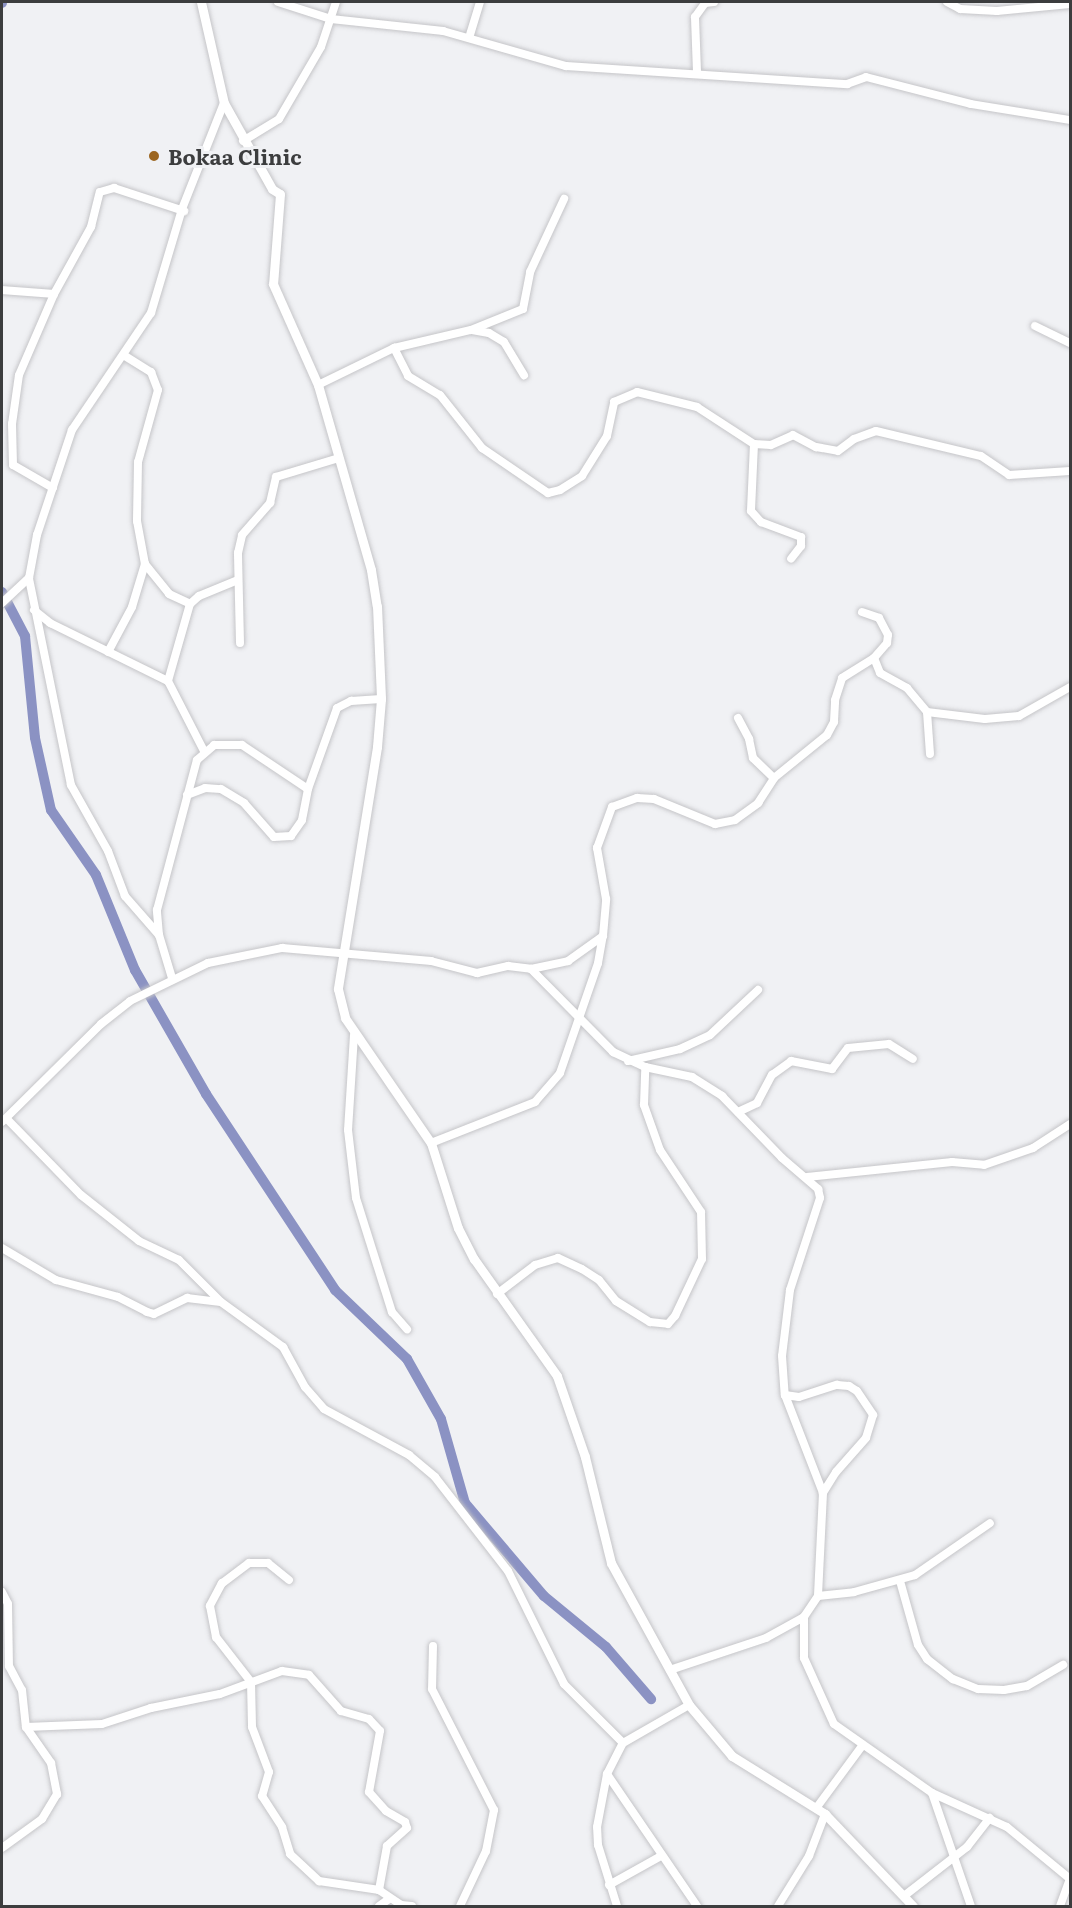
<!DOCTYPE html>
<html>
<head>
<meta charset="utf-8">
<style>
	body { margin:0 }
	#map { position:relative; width:1072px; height:1908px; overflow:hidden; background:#f0f1f4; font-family:Literata,serif }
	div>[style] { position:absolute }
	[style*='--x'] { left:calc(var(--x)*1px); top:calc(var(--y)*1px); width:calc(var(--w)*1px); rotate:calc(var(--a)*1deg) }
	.canal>* { height:10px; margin:-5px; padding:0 5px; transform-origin:5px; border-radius:5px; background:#8b92c3 }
	.roads { filter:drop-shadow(0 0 2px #c5c5c8) drop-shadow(0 0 2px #c5c5c8) }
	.minor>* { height:8px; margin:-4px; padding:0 4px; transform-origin:4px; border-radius:4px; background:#fff }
	.tertiary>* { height:9px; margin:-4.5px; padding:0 4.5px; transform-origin:4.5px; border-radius:4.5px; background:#fff }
	.dots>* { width:16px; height:16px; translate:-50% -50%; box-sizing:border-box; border:3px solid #f0f1f4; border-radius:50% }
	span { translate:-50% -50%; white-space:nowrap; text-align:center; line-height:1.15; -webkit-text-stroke:6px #f0f1f4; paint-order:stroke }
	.poi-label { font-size:21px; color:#3c3d3e; font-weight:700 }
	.left { translate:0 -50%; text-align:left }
	.frame { position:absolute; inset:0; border:3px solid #3c3d3e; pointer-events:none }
</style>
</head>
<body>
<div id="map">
	<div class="canal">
		<i style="--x:2;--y:3;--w:1;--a:-90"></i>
		<i style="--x:2;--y:592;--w:50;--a:62.4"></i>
		<i style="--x:25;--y:636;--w:102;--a:84.4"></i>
		<i style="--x:35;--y:738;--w:74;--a:77.5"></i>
		<i style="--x:51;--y:810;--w:79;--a:55.3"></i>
		<i style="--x:96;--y:875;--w:103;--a:67.7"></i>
		<i style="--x:135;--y:970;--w:143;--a:60.2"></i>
		<i style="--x:206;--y:1094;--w:235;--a:56.6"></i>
		<i style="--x:335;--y:1290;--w:100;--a:43.8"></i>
		<i style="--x:407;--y:1359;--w:69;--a:60.5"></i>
		<i style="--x:441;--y:1419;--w:87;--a:74.1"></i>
		<i style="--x:465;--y:1503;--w:122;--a:49.7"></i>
		<i style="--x:544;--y:1596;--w:80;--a:39.4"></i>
		<i style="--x:606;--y:1647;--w:69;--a:49.1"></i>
	</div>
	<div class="roads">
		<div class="minor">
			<i style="--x:278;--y:2;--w:56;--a:17.8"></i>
			<i style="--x:331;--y:19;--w:113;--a:6.1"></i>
			<i style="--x:443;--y:31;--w:128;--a:15.9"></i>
			<i style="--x:566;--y:66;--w:282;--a:3.7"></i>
			<i style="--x:847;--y:84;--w:20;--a:-20"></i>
			<i style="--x:866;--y:77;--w:108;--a:14.4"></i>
			<i style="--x:971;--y:104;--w:100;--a:9.2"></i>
			<i style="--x:947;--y:2;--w:15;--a:28"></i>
			<i style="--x:960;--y:9;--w:37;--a:3"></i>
			<i style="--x:997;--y:11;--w:73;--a:-5.5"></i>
			<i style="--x:469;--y:38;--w:38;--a:-73"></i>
			<i style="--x:697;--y:72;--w:55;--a:-92.1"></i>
			<i style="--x:695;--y:17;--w:17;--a:-54"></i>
			<i style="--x:705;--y:3;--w:9;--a:-6"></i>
			<i style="--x:243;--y:141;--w:42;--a:-31.4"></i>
			<i style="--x:279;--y:119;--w:83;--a:-59.7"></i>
			<i style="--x:321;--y:47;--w:47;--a:-71.6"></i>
			<i style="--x:2;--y:290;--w:52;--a:4.4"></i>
			<i style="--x:1035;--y:326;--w:39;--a:26"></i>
			<i style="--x:472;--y:330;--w:17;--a:10"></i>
			<i style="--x:489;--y:333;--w:17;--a:31"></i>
			<i style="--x:504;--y:342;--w:39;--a:59"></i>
			<i style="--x:394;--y:348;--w:31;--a:63"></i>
			<i style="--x:408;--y:376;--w:37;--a:31"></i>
			<i style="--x:440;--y:395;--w:68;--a:51.6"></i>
			<i style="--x:482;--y:448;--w:80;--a:34.3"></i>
			<i style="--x:548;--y:493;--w:12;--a:-14"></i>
			<i style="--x:560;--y:490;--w:26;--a:-32"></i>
			<i style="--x:582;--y:476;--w:47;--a:-58"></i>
			<i style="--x:607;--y:436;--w:35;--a:-78"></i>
			<i style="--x:614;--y:402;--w:25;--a:-23"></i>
			<i style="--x:637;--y:392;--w:62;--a:14"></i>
			<i style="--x:697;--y:407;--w:68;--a:33"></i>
			<i style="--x:754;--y:444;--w:17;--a:3"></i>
			<i style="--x:771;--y:445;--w:24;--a:-24"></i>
			<i style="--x:793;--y:435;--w:26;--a:28"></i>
			<i style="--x:816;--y:447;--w:22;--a:10"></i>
			<i style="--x:838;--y:451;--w:20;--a:-37"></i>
			<i style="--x:854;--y:439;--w:23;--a:-20"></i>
			<i style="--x:876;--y:431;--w:108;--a:13.4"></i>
			<i style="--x:981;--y:456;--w:34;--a:34"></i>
			<i style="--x:1009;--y:475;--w:61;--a:-3.8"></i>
			<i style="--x:125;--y:356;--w:31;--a:32"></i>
			<i style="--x:151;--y:372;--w:19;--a:69"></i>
			<i style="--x:158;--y:390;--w:75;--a:105.5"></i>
			<i style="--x:138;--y:462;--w:59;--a:91"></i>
			<i style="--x:137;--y:521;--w:44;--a:79.5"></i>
			<i style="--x:145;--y:564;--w:38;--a:51"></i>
			<i style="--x:169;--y:594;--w:23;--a:25"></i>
			<i style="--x:318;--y:385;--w:85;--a:-26"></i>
			<i style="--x:394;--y:348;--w:79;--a:-13.2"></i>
			<i style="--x:471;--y:330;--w:56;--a:-22"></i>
			<i style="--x:523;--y:309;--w:38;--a:-79"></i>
			<i style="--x:530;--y:272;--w:81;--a:-65"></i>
			<i style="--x:754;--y:444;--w:67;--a:92.6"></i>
			<i style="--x:751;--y:511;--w:15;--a:48"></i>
			<i style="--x:761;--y:522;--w:43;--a:20.6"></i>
			<i style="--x:801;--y:537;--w:9;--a:90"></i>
			<i style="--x:801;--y:546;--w:16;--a:128"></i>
			<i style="--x:53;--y:488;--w:46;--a:-150.1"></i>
			<i style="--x:13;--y:465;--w:41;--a:-91.4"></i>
			<i style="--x:12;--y:424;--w:49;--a:-81.9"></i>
			<i style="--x:19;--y:375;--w:88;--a:-66.6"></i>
			<i style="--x:54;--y:294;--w:77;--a:-61.1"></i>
			<i style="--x:91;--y:227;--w:36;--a:-76"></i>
			<i style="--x:100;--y:192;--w:15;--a:-16"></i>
			<i style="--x:114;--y:188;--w:74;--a:18.2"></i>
			<i style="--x:2;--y:603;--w:37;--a:-43"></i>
			<i style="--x:34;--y:610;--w:21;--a:39"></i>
			<i style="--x:50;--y:623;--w:131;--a:26.2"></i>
			<i style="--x:168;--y:681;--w:79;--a:62.8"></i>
			<i style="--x:862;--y:612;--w:18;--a:19"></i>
			<i style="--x:879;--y:618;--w:19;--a:62"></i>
			<i style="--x:888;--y:635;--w:8;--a:97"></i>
			<i style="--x:887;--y:643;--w:20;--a:131"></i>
			<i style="--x:240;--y:643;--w:90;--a:-91.3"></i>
			<i style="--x:238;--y:553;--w:18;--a:-77"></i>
			<i style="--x:242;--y:535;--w:43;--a:-48.8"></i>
			<i style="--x:270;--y:503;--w:27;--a:-77"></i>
			<i style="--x:276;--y:477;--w:66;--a:-16.8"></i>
			<i style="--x:108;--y:652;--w:51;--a:-61.9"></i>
			<i style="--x:132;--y:607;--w:45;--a:-73.2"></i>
			<i style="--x:168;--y:681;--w:80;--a:-74.1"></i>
			<i style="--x:190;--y:604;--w:12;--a:-42"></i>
			<i style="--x:199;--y:596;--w:42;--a:-22.3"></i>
			<i style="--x:927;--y:712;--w:58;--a:6.9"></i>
			<i style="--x:985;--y:719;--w:34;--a:-5"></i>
			<i style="--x:1019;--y:716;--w:59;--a:-29.6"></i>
			<i style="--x:738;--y:718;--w:24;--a:62"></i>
			<i style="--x:749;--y:739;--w:19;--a:78"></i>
			<i style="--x:753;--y:758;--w:29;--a:44"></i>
			<i style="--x:187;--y:795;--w:19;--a:-21"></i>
			<i style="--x:205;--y:788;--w:16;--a:4"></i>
			<i style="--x:221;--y:789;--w:27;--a:31"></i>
			<i style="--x:244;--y:803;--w:45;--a:48.6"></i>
			<i style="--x:274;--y:837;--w:17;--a:-3"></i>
			<i style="--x:291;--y:836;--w:19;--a:-55"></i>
			<i style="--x:302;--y:820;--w:32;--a:-79"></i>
			<i style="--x:308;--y:789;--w:86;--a:-70.3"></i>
			<i style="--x:337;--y:708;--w:16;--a:-27"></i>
			<i style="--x:351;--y:701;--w:30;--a:-4"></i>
			<i style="--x:159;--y:935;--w:52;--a:-131.1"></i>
			<i style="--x:125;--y:896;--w:48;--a:-110.7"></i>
			<i style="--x:108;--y:851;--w:76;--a:-119.3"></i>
			<i style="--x:71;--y:785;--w:211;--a:-101.5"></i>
			<i style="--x:29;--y:578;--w:44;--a:-79.5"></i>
			<i style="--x:37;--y:535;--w:111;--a:-71.6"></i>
			<i style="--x:72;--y:430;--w:141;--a:-56"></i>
			<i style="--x:151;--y:313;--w:109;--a:-73.4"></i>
			<i style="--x:182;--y:209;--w:114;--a:-68.4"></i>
			<i style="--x:531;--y:969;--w:38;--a:-12"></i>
			<i style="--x:568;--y:961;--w:43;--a:-35.5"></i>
			<i style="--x:172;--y:978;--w:45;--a:-106.8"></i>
			<i style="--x:159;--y:935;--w:25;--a:-95"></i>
			<i style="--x:157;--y:910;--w:155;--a:-75.1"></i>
			<i style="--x:197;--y:760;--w:23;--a:-41"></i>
			<i style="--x:214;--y:745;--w:28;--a:0"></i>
			<i style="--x:242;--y:745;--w:79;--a:33.7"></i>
			<i style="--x:354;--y:1035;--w:95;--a:93.6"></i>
			<i style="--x:348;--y:1130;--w:68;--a:83.3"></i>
			<i style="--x:356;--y:1198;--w:120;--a:72.5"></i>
			<i style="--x:392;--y:1312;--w:23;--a:49"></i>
			<i style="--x:628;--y:1061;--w:53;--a:-13"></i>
			<i style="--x:680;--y:1049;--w:33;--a:-25"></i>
			<i style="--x:710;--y:1035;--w:66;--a:-43.2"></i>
			<i style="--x:738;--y:1112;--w:21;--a:-25"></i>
			<i style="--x:757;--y:1103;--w:32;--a:-62"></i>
			<i style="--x:772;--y:1075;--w:24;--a:-36"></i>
			<i style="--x:791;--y:1061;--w:42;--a:11"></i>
			<i style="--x:832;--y:1069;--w:26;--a:-53"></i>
			<i style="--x:848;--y:1048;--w:41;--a:-5.6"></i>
			<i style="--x:889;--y:1044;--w:28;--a:32"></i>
			<i style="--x:7;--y:1119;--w:106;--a:45.8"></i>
			<i style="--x:81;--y:1195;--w:74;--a:38.4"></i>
			<i style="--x:139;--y:1241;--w:44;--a:25.4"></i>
			<i style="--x:179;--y:1260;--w:58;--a:45"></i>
			<i style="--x:2;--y:1122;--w:139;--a:-44.7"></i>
			<i style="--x:101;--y:1024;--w:37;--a:-38"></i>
			<i style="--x:130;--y:1001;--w:87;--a:-26"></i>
			<i style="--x:208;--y:963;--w:76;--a:-11.5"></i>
			<i style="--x:282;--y:948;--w:150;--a:5"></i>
			<i style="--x:431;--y:961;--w:48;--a:14.6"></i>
			<i style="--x:477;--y:973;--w:32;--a:-13"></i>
			<i style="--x:508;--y:966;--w:23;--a:7"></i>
			<i style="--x:531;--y:969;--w:117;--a:45.3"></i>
			<i style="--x:613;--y:1052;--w:35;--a:25"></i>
			<i style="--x:645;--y:1067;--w:48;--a:12"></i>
			<i style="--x:692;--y:1077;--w:36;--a:32"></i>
			<i style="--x:722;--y:1096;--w:86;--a:45.9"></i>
			<i style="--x:782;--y:1158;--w:48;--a:40.7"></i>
			<i style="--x:818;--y:1189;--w:9;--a:77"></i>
			<i style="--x:820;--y:1198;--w:97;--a:108.1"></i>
			<i style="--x:790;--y:1290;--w:66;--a:96.9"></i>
			<i style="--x:782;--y:1356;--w:39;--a:86"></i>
			<i style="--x:785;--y:1395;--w:105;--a:68.8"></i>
			<i style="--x:823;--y:1493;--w:103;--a:92.8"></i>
			<i style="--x:818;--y:1596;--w:25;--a:124"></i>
			<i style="--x:804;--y:1617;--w:43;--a:151.1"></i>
			<i style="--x:766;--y:1638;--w:101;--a:161.6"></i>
			<i style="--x:431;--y:1143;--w:112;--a:-21.5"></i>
			<i style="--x:535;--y:1102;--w:38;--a:-49"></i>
			<i style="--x:560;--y:1073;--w:116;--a:-70.9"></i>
			<i style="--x:598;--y:963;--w:27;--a:-80"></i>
			<i style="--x:603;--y:936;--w:37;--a:-85"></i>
			<i style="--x:606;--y:899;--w:52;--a:-100"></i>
			<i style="--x:597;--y:848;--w:44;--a:-69.9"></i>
			<i style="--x:612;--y:807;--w:27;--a:-20"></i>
			<i style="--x:637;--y:798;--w:17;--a:3"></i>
			<i style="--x:654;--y:799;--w:66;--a:22.3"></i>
			<i style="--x:715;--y:824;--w:20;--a:-11"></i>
			<i style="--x:735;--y:820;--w:29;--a:-36"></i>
			<i style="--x:758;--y:803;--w:30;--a:-57"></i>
			<i style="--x:774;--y:778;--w:68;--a:-39.1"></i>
			<i style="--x:827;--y:735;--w:15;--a:-62"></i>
			<i style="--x:834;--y:722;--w:22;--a:-87"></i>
			<i style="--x:835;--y:700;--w:23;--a:-72"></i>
			<i style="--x:842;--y:678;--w:38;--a:-32"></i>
			<i style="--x:874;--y:658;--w:16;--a:68"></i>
			<i style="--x:880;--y:673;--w:31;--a:29"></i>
			<i style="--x:907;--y:688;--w:31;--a:50"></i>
			<i style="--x:927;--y:712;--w:42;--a:85.9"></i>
			<i style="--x:807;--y:1177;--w:146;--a:-5.9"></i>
			<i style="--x:952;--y:1162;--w:32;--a:5"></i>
			<i style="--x:984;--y:1165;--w:52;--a:-19.1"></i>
			<i style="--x:1033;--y:1148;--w:44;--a:-33"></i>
			<i style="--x:2;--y:1248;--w:63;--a:30.7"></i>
			<i style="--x:56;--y:1280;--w:64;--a:15.3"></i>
			<i style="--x:118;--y:1297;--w:33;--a:27"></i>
			<i style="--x:147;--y:1312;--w:7;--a:16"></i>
			<i style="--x:154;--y:1314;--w:37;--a:-26"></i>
			<i style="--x:187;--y:1298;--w:34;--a:7"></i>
			<i style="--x:221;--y:1302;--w:77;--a:36"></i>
			<i style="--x:283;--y:1347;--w:46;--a:61.2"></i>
			<i style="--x:305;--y:1387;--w:29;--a:49"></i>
			<i style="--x:324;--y:1409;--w:97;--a:28.4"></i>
			<i style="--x:409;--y:1455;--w:34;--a:40"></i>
			<i style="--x:435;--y:1477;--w:119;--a:52.2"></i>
			<i style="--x:508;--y:1571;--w:126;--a:63.6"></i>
			<i style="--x:564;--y:1684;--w:83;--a:45"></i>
			<i style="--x:497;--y:1294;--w:48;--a:-37.3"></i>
			<i style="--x:535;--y:1265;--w:24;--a:-17"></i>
			<i style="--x:558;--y:1258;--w:26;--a:25"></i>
			<i style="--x:582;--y:1269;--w:20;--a:33"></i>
			<i style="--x:599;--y:1280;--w:27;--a:51"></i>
			<i style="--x:616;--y:1301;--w:40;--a:32"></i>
			<i style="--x:650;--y:1322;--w:18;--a:6"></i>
			<i style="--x:668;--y:1324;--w:11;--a:-49"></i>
			<i style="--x:675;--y:1316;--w:63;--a:-64.7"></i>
			<i style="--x:702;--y:1259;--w:47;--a:-91.2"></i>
			<i style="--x:701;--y:1212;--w:74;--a:-123.5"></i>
			<i style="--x:660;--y:1150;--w:48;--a:-109.6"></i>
			<i style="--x:644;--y:1105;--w:38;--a:-88"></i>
			<i style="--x:785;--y:1395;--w:14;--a:8"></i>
			<i style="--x:799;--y:1397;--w:40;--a:-18"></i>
			<i style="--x:837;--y:1385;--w:12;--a:5"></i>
			<i style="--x:849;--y:1386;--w:9;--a:32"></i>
			<i style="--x:857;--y:1391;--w:29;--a:56"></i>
			<i style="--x:873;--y:1415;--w:24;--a:107"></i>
			<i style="--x:866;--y:1438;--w:45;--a:131.4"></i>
			<i style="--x:836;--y:1472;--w:25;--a:122"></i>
			<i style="--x:289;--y:1580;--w:27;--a:-141"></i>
			<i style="--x:268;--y:1563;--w:19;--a:180"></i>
			<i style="--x:249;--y:1563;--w:34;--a:143"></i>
			<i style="--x:222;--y:1583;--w:26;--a:118"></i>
			<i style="--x:210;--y:1606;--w:32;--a:79"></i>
			<i style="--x:216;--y:1637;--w:57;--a:52.1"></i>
			<i style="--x:251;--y:1682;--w:45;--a:88.7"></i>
			<i style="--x:252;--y:1727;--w:48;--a:69.3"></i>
			<i style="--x:269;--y:1772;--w:25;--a:106"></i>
			<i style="--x:262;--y:1796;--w:37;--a:57"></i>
			<i style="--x:282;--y:1827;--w:28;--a:73"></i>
			<i style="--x:290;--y:1854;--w:40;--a:43"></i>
			<i style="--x:319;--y:1881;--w:61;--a:8.5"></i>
			<i style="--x:379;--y:1890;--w:27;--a:34"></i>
			<i style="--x:401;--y:1905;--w:11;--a:5"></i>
			<i style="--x:900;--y:1581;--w:66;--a:74.3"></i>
			<i style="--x:918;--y:1645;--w:17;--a:57"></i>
			<i style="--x:927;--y:1659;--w:33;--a:38"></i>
			<i style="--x:953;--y:1679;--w:27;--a:22"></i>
			<i style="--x:978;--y:1689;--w:26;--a:2"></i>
			<i style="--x:1004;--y:1690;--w:23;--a:-10"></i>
			<i style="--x:1027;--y:1686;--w:42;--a:-30.3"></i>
			<i style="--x:2;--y:1592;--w:13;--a:63"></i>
			<i style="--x:8;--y:1604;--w:62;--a:89.1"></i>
			<i style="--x:9;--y:1666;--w:27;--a:62"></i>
			<i style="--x:22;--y:1690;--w:37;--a:84"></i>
			<i style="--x:26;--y:1727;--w:44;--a:55.2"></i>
			<i style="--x:51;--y:1763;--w:32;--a:79"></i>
			<i style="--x:57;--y:1794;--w:29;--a:121"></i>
			<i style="--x:42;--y:1819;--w:49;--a:144.1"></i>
			<i style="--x:818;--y:1596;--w:36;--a:-6"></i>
			<i style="--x:854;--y:1592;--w:63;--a:-15.6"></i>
			<i style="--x:915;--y:1575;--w:91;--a:-34.7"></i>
			<i style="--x:804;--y:1617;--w:41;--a:90"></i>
			<i style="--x:804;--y:1658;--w:72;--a:65.6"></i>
			<i style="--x:834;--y:1724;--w:120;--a:35.1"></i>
			<i style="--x:932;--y:1793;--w:82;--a:24.4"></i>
			<i style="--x:1007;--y:1827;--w:82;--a:39.5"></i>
			<i style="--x:433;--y:1646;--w:43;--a:91.3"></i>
			<i style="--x:432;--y:1689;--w:136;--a:62.9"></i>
			<i style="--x:494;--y:1810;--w:42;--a:101"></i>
			<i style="--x:486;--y:1851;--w:61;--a:115.3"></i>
			<i style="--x:26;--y:1727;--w:76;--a:-2.3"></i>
			<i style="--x:102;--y:1724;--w:52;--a:-18.1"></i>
			<i style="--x:151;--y:1708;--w:70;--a:-11.5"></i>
			<i style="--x:220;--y:1694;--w:66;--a:-20.4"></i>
			<i style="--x:282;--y:1671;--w:27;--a:8"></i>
			<i style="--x:309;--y:1675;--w:48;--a:48.4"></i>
			<i style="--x:341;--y:1711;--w:29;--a:16"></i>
			<i style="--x:369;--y:1719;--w:16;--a:47"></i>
			<i style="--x:380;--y:1731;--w:62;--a:100.2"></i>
			<i style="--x:369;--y:1792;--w:25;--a:48"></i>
			<i style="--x:386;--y:1811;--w:22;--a:30"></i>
			<i style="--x:405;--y:1822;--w:6;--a:72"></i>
			<i style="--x:407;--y:1828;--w:27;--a:138"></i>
			<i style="--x:387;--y:1846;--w:45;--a:100.3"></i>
			<i style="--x:607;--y:1774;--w:160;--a:55.7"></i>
			<i style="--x:932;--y:1793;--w:120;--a:71"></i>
			<i style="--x:817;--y:1807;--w:76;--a:-53.6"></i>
			<i style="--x:609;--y:1885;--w:60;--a:-29.1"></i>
			<i style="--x:904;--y:1896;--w:80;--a:-37.9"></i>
			<i style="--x:967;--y:1847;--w:37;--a:-52"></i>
			<i style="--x:379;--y:1906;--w:12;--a:-35"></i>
			<i style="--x:617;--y:1906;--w:64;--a:-107.3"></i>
			<i style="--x:598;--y:1845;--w:18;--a:-93"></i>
			<i style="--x:597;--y:1827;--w:54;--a:-79.3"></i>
			<i style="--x:607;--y:1774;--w:35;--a:-63"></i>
			<i style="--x:623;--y:1743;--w:76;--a:-29.9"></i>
			<i style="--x:778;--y:1906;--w:59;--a:-58.2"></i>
			<i style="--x:809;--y:1856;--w:45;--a:-69.1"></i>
			<i style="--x:1060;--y:1906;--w:30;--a:-70"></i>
		</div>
		<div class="tertiary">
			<i style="--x:201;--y:2;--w:104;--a:77.2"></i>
			<i style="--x:224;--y:103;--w:98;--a:60.8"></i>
			<i style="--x:272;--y:189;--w:9;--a:32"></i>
			<i style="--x:280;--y:194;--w:90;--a:94.4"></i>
			<i style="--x:273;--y:284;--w:111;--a:66"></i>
			<i style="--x:318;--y:385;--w:192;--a:74"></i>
			<i style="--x:371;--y:570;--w:36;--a:81"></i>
			<i style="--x:377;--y:606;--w:93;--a:87.5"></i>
			<i style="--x:381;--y:699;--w:48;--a:94.8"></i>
			<i style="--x:377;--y:747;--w:245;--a:99.2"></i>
			<i style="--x:338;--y:989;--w:30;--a:76"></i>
			<i style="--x:345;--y:1018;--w:152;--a:55.5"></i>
			<i style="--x:431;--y:1143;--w:89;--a:72.4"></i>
			<i style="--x:458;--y:1228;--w:35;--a:63"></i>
			<i style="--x:474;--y:1259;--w:143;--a:54.6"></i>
			<i style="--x:557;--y:1376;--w:86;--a:70.9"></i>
			<i style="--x:585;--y:1457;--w:109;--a:76.2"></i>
			<i style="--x:611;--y:1563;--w:162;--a:61.2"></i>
			<i style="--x:689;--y:1705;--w:67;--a:49.9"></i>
			<i style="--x:732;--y:1756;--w:110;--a:31.9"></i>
			<i style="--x:825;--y:1814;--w:127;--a:46.3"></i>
		</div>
	</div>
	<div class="dots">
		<i style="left:154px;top:156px;background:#9c651f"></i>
	</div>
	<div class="poi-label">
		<span class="left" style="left:168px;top:156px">Bokaa Clinic</span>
	</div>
	<div class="frame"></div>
</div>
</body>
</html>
